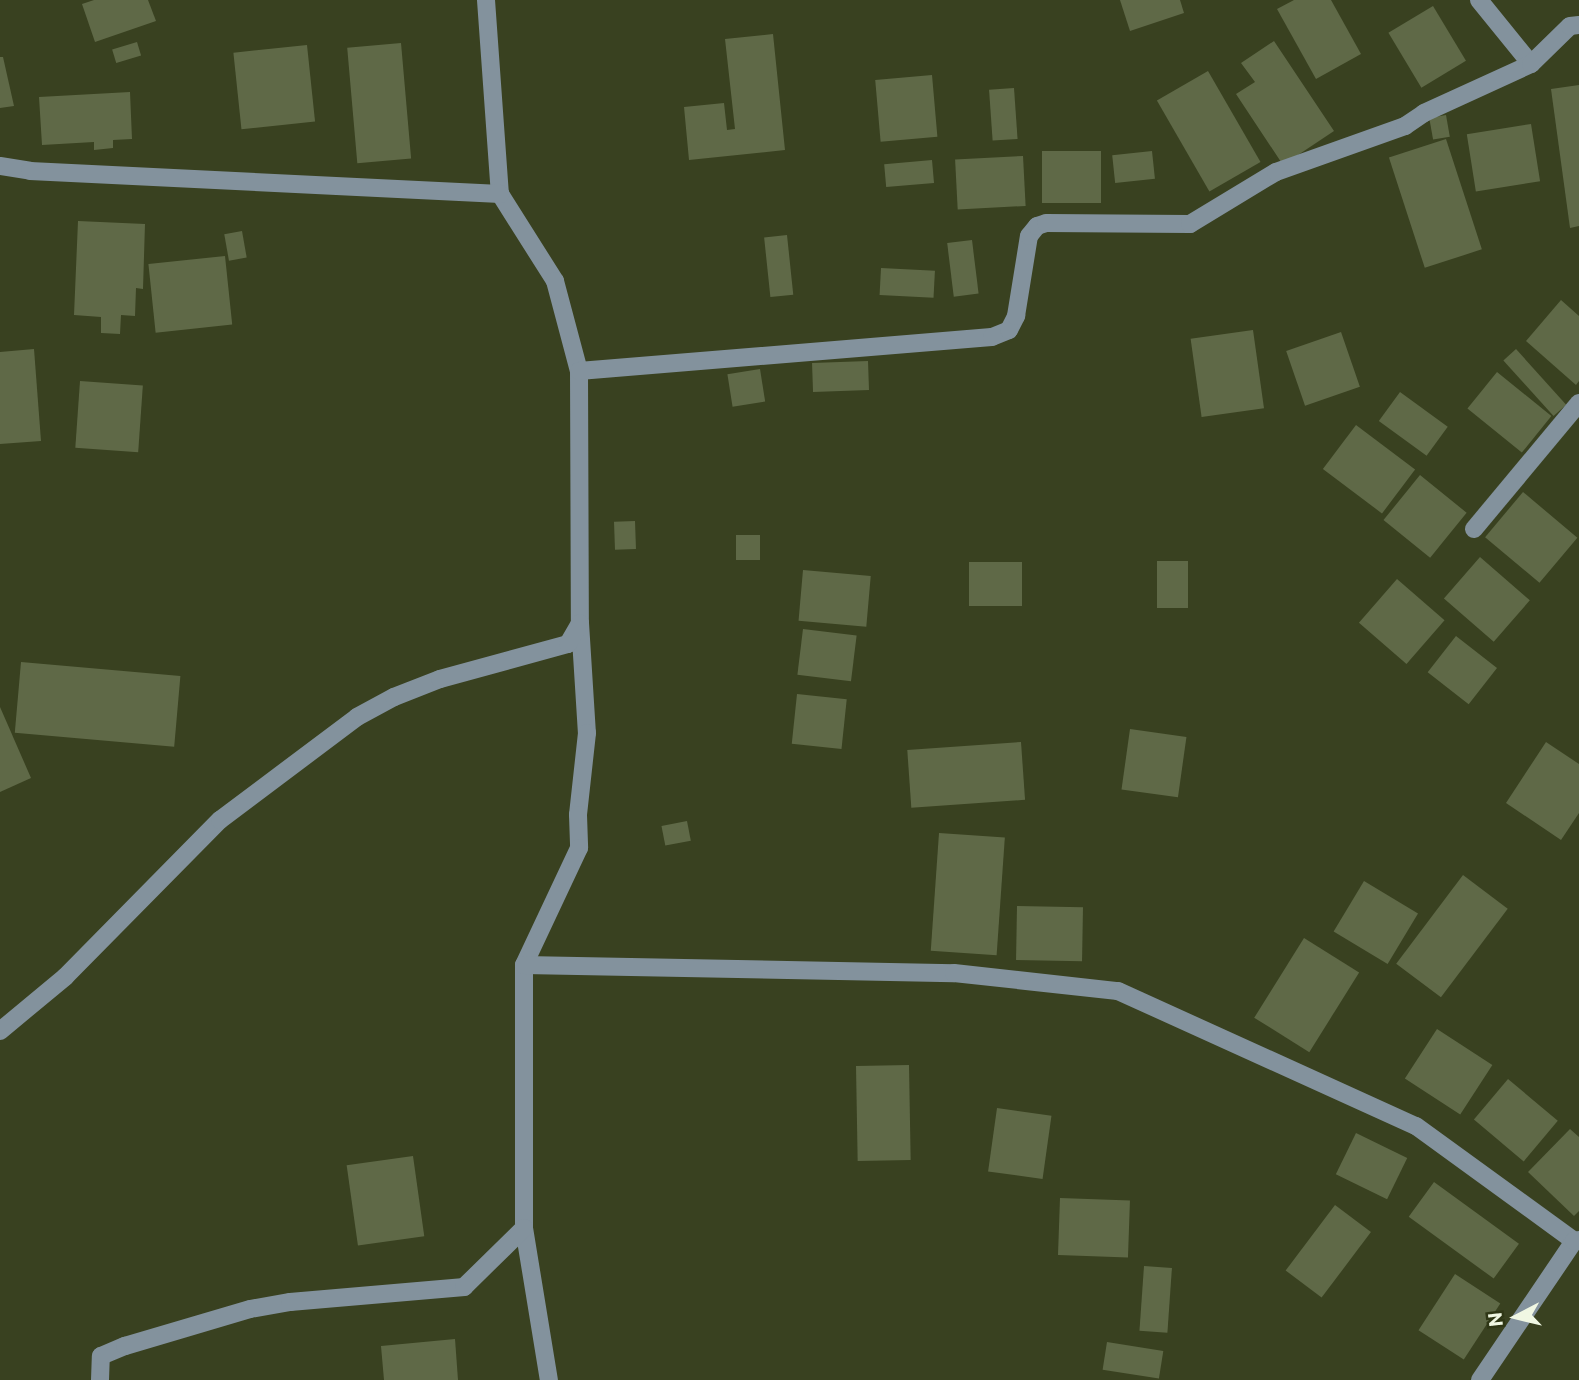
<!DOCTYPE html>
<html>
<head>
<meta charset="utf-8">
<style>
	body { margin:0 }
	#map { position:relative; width:1579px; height:1380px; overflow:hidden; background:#394120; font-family:Commissioner,sans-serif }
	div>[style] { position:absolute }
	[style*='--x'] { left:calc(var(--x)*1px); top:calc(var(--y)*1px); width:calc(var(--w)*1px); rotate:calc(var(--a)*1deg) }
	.building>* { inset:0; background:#5f6947; transform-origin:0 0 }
	.minor>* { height:18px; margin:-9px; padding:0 9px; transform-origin:9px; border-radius:9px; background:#83929d }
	span { translate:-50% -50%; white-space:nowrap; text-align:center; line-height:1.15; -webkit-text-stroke:5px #2f3716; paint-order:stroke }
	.north { position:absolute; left:1481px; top:1282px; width:70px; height:70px; -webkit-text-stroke:5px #2f3716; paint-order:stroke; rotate:263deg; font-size:19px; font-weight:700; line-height:28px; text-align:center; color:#f0f7e3 }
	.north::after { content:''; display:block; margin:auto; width:24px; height:32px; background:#f0f7e3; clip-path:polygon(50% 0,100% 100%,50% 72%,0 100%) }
</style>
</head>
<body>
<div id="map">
	<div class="building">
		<i style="clip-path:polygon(94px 0,148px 0,156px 21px,95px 42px,82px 4px)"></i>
		<i style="clip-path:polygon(1120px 0,1180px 0,1184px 13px,1130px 31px)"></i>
		<i style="clip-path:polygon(1294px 0,1331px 0,1361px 54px,1316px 79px,1277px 9px)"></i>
		<i style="left:1433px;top:6px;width:64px;height:52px;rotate:59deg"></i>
		<i style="clip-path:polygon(773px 34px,785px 150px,689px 160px,684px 107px,724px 103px,727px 130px,735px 129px,725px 39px)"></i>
		<i style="clip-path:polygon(1274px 41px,1334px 131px,1283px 165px,1236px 94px,1255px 82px,1241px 63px)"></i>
		<i style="left:137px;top:42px;width:14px;height:26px;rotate:73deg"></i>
		<i style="left:401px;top:43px;width:116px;height:54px;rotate:85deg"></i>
		<i style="left:307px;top:45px;width:77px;height:74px;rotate:84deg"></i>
		<i style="clip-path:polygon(0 57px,3px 57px,14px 106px,0 108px)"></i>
		<i style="left:1208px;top:71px;width:105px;height:59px;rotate:60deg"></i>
		<i style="left:932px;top:75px;width:62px;height:57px;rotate:85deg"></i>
		<i style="clip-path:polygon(1579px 85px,1579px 226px,1570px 228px,1551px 89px)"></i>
		<i style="left:1014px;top:88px;width:51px;height:25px;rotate:86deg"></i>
		<i style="clip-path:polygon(130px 92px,132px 139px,113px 140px,113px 148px,94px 150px,94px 142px,42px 145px,39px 97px)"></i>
		<i style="left:1446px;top:115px;width:22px;height:17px;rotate:80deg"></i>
		<i style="left:1531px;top:124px;width:58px;height:65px;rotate:81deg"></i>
		<i style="left:1446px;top:139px;width:116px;height:60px;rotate:72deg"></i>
		<i style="left:1042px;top:151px;width:59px;height:52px"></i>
		<i style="left:1152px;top:151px;width:28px;height:40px;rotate:84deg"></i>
		<i style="left:1023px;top:156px;width:50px;height:68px;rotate:87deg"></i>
		<i style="left:932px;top:160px;width:23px;height:48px;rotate:85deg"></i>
		<i style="clip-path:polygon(78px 221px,145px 224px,143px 289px,136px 288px,135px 316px,121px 315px,120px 334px,101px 333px,101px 317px,74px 315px)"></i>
		<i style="left:242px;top:231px;width:27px;height:18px;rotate:80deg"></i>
		<i style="left:787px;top:235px;width:60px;height:23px;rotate:84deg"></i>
		<i style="left:972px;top:240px;width:54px;height:25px;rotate:83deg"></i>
		<i style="left:225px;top:256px;width:69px;height:77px;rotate:84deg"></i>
		<i style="left:881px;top:268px;width:54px;height:27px;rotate:3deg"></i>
		<i style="clip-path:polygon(1561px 300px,1579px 316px,1579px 381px,1576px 385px,1526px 341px)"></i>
		<i style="left:1253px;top:330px;width:79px;height:63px;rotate:82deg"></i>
		<i style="left:1341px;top:332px;width:58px;height:58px;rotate:71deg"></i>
		<i style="clip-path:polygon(34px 349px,41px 441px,0 444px,0 352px)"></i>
		<i style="left:1516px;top:349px;width:75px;height:17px;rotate:48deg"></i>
		<i style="left:868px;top:361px;width:29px;height:56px;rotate:88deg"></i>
		<i style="left:760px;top:369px;width:33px;height:33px;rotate:81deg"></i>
		<i style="left:1497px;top:372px;width:70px;height:47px;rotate:39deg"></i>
		<i style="left:80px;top:381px;width:63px;height:67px;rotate:4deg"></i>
		<i style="left:1400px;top:392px;width:59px;height:36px;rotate:36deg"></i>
		<i style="left:1356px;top:425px;width:74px;height:55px;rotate:37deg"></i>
		<i style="left:1420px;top:475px;width:60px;height:58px;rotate:39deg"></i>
		<i style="left:1523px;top:492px;width:71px;height:59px;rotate:40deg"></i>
		<i style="left:635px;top:521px;width:28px;height:21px;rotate:88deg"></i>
		<i style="left:736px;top:535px;width:24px;height:25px"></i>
		<i style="left:1480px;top:557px;width:66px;height:55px;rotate:41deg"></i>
		<i style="left:1157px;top:561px;width:31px;height:47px"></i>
		<i style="left:969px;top:562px;width:53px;height:44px"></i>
		<i style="left:803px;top:570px;width:68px;height:51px;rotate:5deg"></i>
		<i style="left:1397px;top:579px;width:63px;height:58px;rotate:41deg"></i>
		<i style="left:803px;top:629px;width:54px;height:46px;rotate:7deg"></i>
		<i style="left:1456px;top:636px;width:52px;height:46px;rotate:38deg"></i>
		<i style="left:21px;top:662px;width:160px;height:71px;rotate:5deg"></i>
		<i style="left:797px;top:694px;width:50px;height:50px;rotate:6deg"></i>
		<i style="clip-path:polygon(0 707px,31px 778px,0 792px)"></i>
		<i style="left:1130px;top:729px;width:57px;height:61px;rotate:8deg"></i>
		<i style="left:1021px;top:742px;width:58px;height:114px;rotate:86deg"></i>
		<i style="clip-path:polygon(1546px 742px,1579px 764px,1579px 813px,1561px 840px,1506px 803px)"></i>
		<i style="left:687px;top:821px;width:20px;height:26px;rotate:79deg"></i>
		<i style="left:939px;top:833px;width:66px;height:118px;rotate:4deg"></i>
		<i style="left:1463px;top:875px;width:56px;height:111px;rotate:37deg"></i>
		<i style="left:1364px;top:881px;width:63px;height:59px;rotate:31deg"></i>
		<i style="left:1017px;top:906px;width:66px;height:54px;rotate:1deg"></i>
		<i style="left:1304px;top:938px;width:65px;height:94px;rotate:32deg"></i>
		<i style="left:1437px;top:1029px;width:66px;height:59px;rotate:33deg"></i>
		<i style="left:909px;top:1065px;width:95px;height:53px;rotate:89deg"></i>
		<i style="left:1508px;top:1079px;width:65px;height:53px;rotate:40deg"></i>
		<i style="left:997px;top:1108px;width:55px;height:64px;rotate:8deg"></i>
		<i style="clip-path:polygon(1570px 1129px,1579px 1137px,1579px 1211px,1574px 1216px,1528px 1172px)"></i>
		<i style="left:1356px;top:1133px;width:57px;height:46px;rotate:26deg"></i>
		<i style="left:413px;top:1156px;width:81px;height:67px;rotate:82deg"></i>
		<i style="left:1434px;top:1182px;width:105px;height:43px;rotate:36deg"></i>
		<i style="left:1060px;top:1198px;width:70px;height:57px;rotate:2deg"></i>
		<i style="left:1335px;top:1205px;width:45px;height:82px;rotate:37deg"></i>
		<i style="left:1144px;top:1266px;width:28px;height:65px;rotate:4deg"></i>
		<i style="left:1455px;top:1274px;width:54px;height:67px;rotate:33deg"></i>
		<i style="clip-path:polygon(455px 1339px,458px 1380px,384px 1380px,381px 1346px)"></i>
		<i style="left:1107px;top:1342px;width:57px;height:28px;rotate:9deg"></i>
	</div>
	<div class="minor">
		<i style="--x:486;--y:0;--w:195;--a:85.9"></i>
		<i style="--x:500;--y:194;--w:103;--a:57.7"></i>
		<i style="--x:555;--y:281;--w:93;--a:75.1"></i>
		<i style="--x:579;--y:371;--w:252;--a:89.8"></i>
		<i style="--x:580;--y:623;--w:110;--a:86.4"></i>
		<i style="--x:587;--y:733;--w:82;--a:96.3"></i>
		<i style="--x:578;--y:815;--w:33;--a:88"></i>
		<i style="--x:579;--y:848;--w:129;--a:115.2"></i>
		<i style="--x:524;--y:965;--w:263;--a:90"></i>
		<i style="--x:524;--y:1228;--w:154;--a:80.7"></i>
		<i style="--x:1479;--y:0;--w:81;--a:51"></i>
		<i style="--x:0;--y:166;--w:30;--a:9"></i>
		<i style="--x:30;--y:171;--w:471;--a:2.8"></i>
		<i style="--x:579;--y:371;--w:414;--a:-4.7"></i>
		<i style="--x:992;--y:337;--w:18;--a:-22"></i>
		<i style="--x:1009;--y:330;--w:16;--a:-63"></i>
		<i style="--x:1016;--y:316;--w:81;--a:-80.8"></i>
		<i style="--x:1029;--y:236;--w:13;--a:-51"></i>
		<i style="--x:1037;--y:226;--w:9;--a:-18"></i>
		<i style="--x:1046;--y:223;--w:144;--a:0.4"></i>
		<i style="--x:1190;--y:224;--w:100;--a:-31.2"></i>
		<i style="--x:1276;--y:172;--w:137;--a:-19.6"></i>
		<i style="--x:1405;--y:126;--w:23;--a:-34"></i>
		<i style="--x:1424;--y:113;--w:118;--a:-24.6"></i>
		<i style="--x:1531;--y:64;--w:54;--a:-44.3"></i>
		<i style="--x:1570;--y:26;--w:9;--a:-6"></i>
		<i style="--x:1474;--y:529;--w:164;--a:-50.2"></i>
		<i style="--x:524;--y:965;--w:430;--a:1.1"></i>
		<i style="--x:954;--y:973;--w:165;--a:6.3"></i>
		<i style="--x:1118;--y:991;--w:327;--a:24.4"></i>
		<i style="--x:1416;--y:1126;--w:195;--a:36"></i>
		<i style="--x:0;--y:1031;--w:85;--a:-39.7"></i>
		<i style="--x:65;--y:977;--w:221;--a:-45.4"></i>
		<i style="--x:220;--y:820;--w:171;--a:-36.9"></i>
		<i style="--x:357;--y:717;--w:42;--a:-28.4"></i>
		<i style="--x:394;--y:697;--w:49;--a:-21.4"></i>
		<i style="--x:440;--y:679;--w:133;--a:-15.3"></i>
		<i style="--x:568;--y:644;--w:24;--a:-60"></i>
		<i style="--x:100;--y:1380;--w:24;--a:-88"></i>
		<i style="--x:101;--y:1356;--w:26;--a:-23"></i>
		<i style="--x:125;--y:1346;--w:130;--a:-16.5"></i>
		<i style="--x:250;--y:1309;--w:41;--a:-9.9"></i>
		<i style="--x:290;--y:1302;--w:175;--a:-4.9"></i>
		<i style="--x:464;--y:1287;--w:84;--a:-44.5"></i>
		<i style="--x:1480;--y:1380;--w:168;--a:-55.9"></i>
		<i style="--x:1574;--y:1241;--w:5;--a:-11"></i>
	</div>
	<div class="north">N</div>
</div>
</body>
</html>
